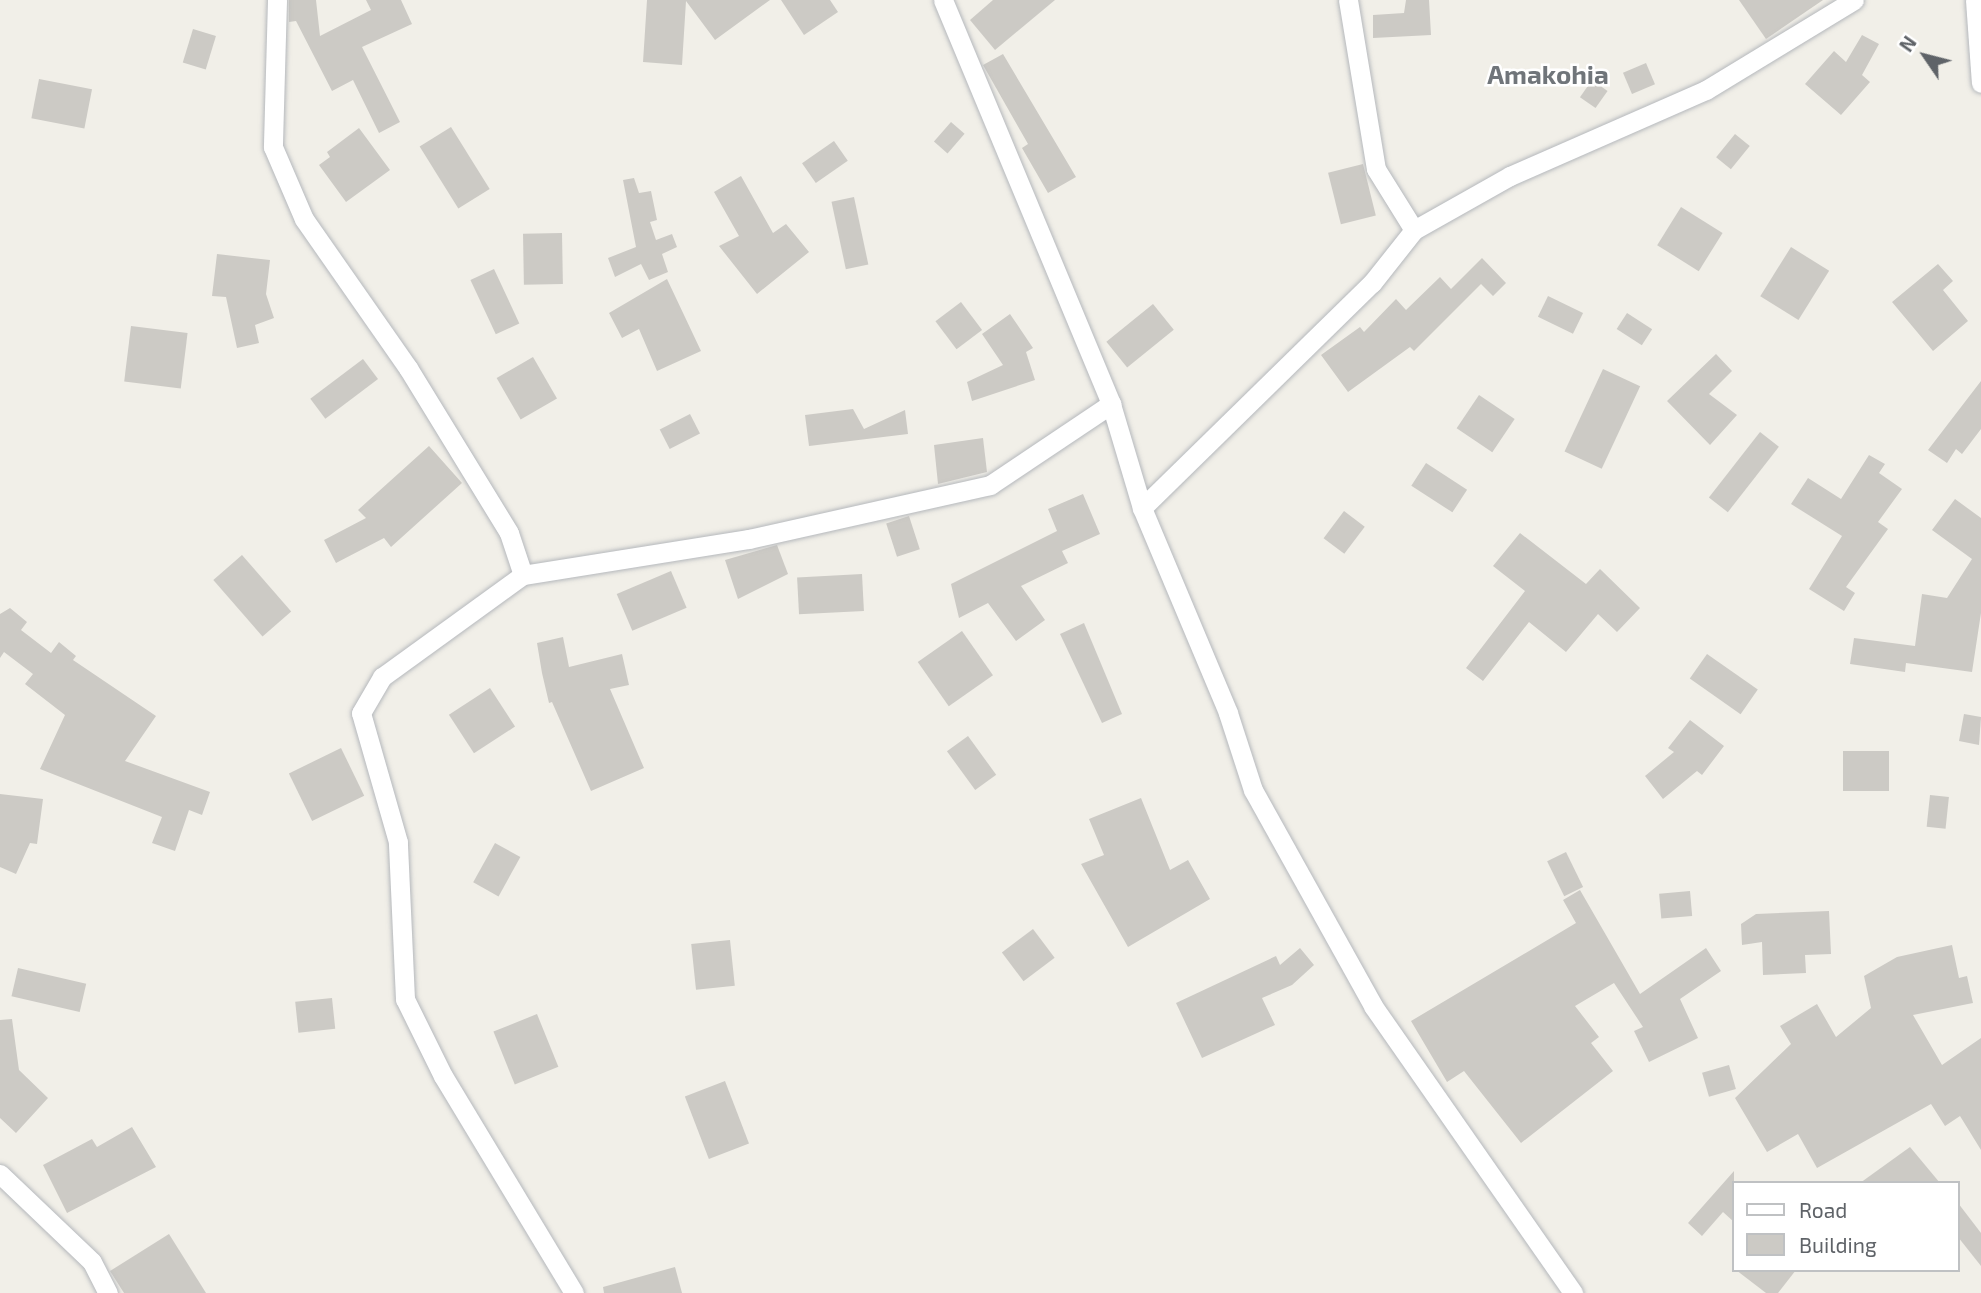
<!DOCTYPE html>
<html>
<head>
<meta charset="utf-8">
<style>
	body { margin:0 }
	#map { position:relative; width:1981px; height:1293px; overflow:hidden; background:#f1efe8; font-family:"Exo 2",sans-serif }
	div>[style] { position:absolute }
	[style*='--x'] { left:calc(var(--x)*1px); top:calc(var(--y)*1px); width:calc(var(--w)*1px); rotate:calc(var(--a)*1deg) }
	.building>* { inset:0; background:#cccac5; transform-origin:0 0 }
	.roads { filter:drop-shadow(0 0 2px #b5b8bc) drop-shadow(0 0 2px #b5b8bc) }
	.minor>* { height:19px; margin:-9.5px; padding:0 9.5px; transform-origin:9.5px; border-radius:9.5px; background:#fff }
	span { translate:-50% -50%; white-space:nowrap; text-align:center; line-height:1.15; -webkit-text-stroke:5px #fff; paint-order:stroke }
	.quarter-label { font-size:26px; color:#70757a; font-weight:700 }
	.legend { position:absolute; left:1732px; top:1181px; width:228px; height:91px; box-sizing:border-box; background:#fff; border:2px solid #bfc1c3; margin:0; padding:9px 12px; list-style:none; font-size:21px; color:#5f6368 }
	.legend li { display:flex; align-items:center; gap:14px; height:35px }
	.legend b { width:35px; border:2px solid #bfc1c3 }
	.north { position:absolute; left:1890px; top:21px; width:70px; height:70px; -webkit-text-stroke:5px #fff; paint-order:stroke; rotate:305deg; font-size:19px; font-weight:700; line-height:28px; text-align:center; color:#5f6368 }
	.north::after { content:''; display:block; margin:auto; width:24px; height:32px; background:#5f6368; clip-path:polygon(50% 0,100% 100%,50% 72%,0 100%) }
</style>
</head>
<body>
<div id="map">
	<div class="building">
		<i style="clip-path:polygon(289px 0,316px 0,320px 36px,371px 10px,366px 0,401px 0,412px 24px,362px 47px,400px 122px,379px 133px,353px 80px,332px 91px,296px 21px,289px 22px)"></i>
		<i style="clip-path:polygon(647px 0,770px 0,715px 40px,686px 1px,682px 65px,643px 62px)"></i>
		<i style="clip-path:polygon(781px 0,830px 0,838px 12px,804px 35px)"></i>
		<i style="clip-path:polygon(993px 0,1055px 0,995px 50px,970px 20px)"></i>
		<i style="clip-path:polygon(1406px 0,1429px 0,1431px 35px,1373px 38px,1373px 15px,1404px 13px)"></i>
		<i style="clip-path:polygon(1739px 0,1823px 0,1766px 39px)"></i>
		<i style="left:193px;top:29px;width:24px;height:35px;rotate:17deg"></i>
		<i style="clip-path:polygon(1862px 35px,1879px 44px,1862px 75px,1870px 82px,1841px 115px,1805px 84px,1834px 51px,1846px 62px)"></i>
		<i style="clip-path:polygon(1003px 54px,1076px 177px,1048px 193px,1022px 148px,1028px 144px,983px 65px)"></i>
		<i style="left:1646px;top:63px;width:23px;height:25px;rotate:67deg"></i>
		<i style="left:39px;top:79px;width:54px;height:40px;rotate:11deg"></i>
		<i style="left:1592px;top:80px;width:19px;height:21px;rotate:35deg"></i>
		<i style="left:951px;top:122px;width:18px;height:26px;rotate:41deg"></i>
		<i style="left:451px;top:127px;width:73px;height:37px;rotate:58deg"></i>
		<i style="clip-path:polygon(359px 128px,390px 170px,346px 202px,319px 165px,330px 157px,327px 152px)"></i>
		<i style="left:1735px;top:134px;width:19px;height:30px;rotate:39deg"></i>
		<i style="left:834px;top:141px;width:24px;height:39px;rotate:55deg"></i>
		<i style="left:1363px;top:164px;width:53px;height:36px;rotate:76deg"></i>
		<i style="clip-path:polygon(741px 176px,773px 233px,786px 224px,809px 252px,757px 294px,719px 246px,739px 236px,714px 192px)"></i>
		<i style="clip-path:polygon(634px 178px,639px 193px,651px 191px,657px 220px,650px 222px,656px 240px,672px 234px,677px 247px,662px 254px,668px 272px,649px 280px,641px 264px,615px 277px,608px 258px,636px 247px,623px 180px)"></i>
		<i style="left:854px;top:197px;width:69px;height:23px;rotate:78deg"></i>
		<i style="left:1681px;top:207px;width:49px;height:45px;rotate:32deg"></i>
		<i style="left:562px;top:233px;width:51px;height:39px;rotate:89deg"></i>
		<i style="left:1791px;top:247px;width:45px;height:58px;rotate:32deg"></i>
		<i style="clip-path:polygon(217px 254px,270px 260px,266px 294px,274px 318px,255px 325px,259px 343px,237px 348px,226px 297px,212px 296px)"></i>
		<i style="clip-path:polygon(1482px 258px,1506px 283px,1493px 296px,1481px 284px,1414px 351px,1410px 347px,1348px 392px,1321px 355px,1360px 327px,1364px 332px,1396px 299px,1406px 310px,1440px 277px,1451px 289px)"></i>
		<i style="clip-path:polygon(1938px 264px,1953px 281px,1943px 290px,1968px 321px,1933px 351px,1892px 302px)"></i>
		<i style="left:494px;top:269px;width:60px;height:26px;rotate:65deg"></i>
		<i style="clip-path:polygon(667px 279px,701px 351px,657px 371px,639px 329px,622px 338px,609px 313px)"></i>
		<i style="left:1548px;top:296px;width:39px;height:23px;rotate:26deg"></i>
		<i style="left:961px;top:302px;width:35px;height:32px;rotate:53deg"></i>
		<i style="left:1153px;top:304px;width:33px;height:60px;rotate:51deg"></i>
		<i style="left:1627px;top:313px;width:30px;height:19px;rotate:33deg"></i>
		<i style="clip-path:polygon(1010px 314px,1033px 348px,1026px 352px,1035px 380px,972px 401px,967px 382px,1003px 365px,982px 334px)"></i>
		<i style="left:131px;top:326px;width:57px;height:56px;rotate:7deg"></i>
		<i style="clip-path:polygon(1716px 354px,1732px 371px,1709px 394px,1737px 415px,1710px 445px,1667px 401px)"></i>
		<i style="left:533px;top:357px;width:48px;height:42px;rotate:60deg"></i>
		<i style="left:363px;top:359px;width:25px;height:66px;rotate:53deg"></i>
		<i style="left:1603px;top:369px;width:41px;height:91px;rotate:25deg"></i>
		<i style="clip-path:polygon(1981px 381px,1981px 429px,1962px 454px,1956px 449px,1947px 463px,1928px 450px)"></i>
		<i style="left:1479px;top:395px;width:43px;height:40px;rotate:34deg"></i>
		<i style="clip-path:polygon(853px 409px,864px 429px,905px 410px,908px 434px,809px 446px,805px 415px)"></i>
		<i style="left:690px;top:414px;width:22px;height:34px;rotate:63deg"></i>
		<i style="left:1760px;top:432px;width:24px;height:83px;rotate:38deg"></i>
		<i style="clip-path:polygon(983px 438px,987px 472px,938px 484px,934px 445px)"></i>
		<i style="clip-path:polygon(429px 446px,462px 483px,391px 547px,384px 538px,336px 563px,324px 540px,366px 518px,358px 510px)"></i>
		<i style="clip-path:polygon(1869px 455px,1885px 464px,1879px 473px,1902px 489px,1878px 522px,1888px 529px,1846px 587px,1855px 593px,1844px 611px,1809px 589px,1842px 536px,1791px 504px,1808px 478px,1841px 499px)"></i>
		<i style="left:1426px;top:463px;width:49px;height:27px;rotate:33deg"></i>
		<i style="clip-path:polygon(1083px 494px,1100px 534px,1062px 551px,1068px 563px,1021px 586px,1045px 620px,1016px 641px,988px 603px,959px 618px,951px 584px,1057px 531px,1048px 509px)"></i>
		<i style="clip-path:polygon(1955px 499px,1981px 518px,1981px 613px,1972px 672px,1906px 663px,1905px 672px,1850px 664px,1854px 638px,1915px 646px,1922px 594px,1947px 598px,1972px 559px,1932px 530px)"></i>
		<i style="left:1344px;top:511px;width:26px;height:34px;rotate:37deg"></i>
		<i style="left:909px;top:516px;width:35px;height:24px;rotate:72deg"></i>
		<i style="clip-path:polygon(1520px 533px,1586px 584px,1600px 569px,1640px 608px,1617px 632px,1598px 614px,1566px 652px,1529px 622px,1483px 681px,1466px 668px,1525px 591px,1493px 566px)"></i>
		<i style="clip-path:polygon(777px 545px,788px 574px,738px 599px,725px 560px)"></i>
		<i style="left:242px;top:555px;width:75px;height:38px;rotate:49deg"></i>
		<i style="left:671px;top:571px;width:40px;height:59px;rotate:67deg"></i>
		<i style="left:862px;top:574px;width:37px;height:65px;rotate:87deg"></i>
		<i style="clip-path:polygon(10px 608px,27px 622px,21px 630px,51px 653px,59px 642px,76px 656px,73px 660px,156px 716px,125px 761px,210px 792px,202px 815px,189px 810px,175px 851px,152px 843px,162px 817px,40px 769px,65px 715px,25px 684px,33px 674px,4px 652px,0 658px,0 614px)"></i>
		<i style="clip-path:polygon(1084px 623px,1122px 714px,1102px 723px,1060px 634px)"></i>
		<i style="left:962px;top:631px;width:54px;height:54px;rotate:55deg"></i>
		<i style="clip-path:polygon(563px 637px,569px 667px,622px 654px,629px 685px,610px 689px,644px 768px,591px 791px,552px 702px,549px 703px,542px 673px,537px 643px)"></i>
		<i style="left:1707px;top:654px;width:62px;height:30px;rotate:35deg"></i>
		<i style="left:490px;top:688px;width:46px;height:49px;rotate:57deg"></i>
		<i style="clip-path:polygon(1964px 714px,1981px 717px,1979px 745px,1959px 741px)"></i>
		<i style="clip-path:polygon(1690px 720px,1724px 746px,1702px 775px,1697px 771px,1663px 799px,1645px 776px,1674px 752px,1668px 748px)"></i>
		<i style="left:968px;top:736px;width:48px;height:26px;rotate:54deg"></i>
		<i style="left:341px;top:748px;width:53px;height:58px;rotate:64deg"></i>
		<i style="left:1843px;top:751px;width:46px;height:40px"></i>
		<i style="clip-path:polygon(0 794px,43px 799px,37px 844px,30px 843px,16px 874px,0 867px)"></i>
		<i style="left:1930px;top:795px;width:19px;height:32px;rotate:6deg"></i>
		<i style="clip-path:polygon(1141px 798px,1170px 870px,1188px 860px,1210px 899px,1128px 947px,1081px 864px,1104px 855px,1089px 819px)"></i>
		<i style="left:495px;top:843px;width:29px;height:45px;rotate:29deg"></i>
		<i style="left:1566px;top:852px;width:39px;height:21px;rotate:64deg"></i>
		<i style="clip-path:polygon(1580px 890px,1640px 994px,1706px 948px,1721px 971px,1680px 999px,1698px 1038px,1649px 1062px,1634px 1031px,1643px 1027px,1614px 983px,1575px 1006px,1599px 1037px,1591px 1043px,1613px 1071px,1521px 1143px,1464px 1071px,1447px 1082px,1411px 1021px,1576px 923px,1563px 900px)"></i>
		<i style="left:1690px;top:891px;width:25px;height:31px;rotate:85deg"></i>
		<i style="clip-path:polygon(1829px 911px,1831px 954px,1805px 955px,1806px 973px,1763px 975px,1762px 942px,1742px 945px,1741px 924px,1756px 914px)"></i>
		<i style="left:1033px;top:929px;width:36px;height:39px;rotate:53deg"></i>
		<i style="left:730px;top:940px;width:46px;height:39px;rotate:84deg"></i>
		<i style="clip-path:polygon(1952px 945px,1959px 978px,1967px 976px,1973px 1003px,1913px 1015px,1942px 1065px,1981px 1038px,1981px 1150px,1960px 1116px,1945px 1126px,1931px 1104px,1817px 1168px,1798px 1134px,1767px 1152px,1735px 1098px,1791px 1044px,1780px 1026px,1817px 1004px,1836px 1037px,1871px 1008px,1864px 976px,1897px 957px)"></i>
		<i style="clip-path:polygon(1300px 948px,1314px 965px,1292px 985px,1262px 998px,1275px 1025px,1202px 1058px,1176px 1003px,1276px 956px,1280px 965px)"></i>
		<i style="left:18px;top:968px;width:70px;height:29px;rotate:13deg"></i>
		<i style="left:332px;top:998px;width:31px;height:37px;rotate:84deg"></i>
		<i style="left:537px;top:1014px;width:57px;height:47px;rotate:68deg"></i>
		<i style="clip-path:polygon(12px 1019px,19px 1070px,48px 1098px,16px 1133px,0 1118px,0 1020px)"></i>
		<i style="left:1729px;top:1065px;width:25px;height:28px;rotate:74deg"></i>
		<i style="left:725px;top:1081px;width:67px;height:43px;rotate:69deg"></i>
		<i style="clip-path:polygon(132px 1127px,156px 1167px,67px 1213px,43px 1165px,92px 1139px,97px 1147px)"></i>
		<i style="clip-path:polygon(1910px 1147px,1940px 1183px,1860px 1183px)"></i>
		<i style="clip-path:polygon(1734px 1171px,1734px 1222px,1723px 1212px,1702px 1236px,1688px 1223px)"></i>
		<i style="clip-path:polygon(1958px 1203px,1981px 1233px,1981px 1266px,1958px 1237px)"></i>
		<i style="clip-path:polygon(169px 1234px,206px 1293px,124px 1293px,110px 1271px)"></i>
		<i style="clip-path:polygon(675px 1267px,682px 1293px,604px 1293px,603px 1287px)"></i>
		<i style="clip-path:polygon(1736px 1270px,1796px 1270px,1778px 1293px,1766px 1293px)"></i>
	</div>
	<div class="roads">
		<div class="minor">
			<i style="--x:277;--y:0;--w:147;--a:91.6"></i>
			<i style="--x:273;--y:147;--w:78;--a:66.7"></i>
			<i style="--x:304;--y:219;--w:182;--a:55.1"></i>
			<i style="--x:408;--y:368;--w:193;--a:58.5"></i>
			<i style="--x:509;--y:533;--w:44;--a:71.6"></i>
			<i style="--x:943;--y:0;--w:438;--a:67.4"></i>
			<i style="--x:1111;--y:404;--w:109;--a:73.4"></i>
			<i style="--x:1142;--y:508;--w:222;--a:67.2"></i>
			<i style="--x:1228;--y:713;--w:81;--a:72"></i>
			<i style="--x:1253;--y:790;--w:247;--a:60.9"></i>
			<i style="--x:1373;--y:1006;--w:350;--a:55.1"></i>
			<i style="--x:1348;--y:0;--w:171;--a:80.6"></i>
			<i style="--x:1376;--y:169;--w:72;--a:58.1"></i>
			<i style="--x:1975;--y:0;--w:83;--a:85.9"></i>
			<i style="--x:1142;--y:508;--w:322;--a:-44.4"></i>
			<i style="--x:1372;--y:283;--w:68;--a:-51.6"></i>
			<i style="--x:1414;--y:230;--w:110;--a:-29.4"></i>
			<i style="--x:1510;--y:176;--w:214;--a:-23.7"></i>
			<i style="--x:1706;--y:90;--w:173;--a:-31.3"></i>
			<i style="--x:0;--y:1174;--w:127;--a:43.7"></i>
			<i style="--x:92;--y:1262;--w:35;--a:63"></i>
			<i style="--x:574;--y:1293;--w:253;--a:-121.1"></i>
			<i style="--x:443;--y:1076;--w:86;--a:-116.3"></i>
			<i style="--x:405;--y:999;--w:157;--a:-92.6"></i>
			<i style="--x:398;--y:842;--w:134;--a:-106"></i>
			<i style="--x:361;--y:713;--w:42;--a:-59.7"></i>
			<i style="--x:382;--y:677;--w:174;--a:-35.9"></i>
			<i style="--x:523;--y:575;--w:229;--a:-9.1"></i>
			<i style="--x:749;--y:539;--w:247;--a:-12.6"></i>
			<i style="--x:990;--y:485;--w:146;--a:-33.8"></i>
		</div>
	</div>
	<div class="quarter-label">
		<span style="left:1548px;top:74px">Amakohia</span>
	</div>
	<ul class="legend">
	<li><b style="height:9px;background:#fff"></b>Road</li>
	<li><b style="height:19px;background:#cccac5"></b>Building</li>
	</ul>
	<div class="north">N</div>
</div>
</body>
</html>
